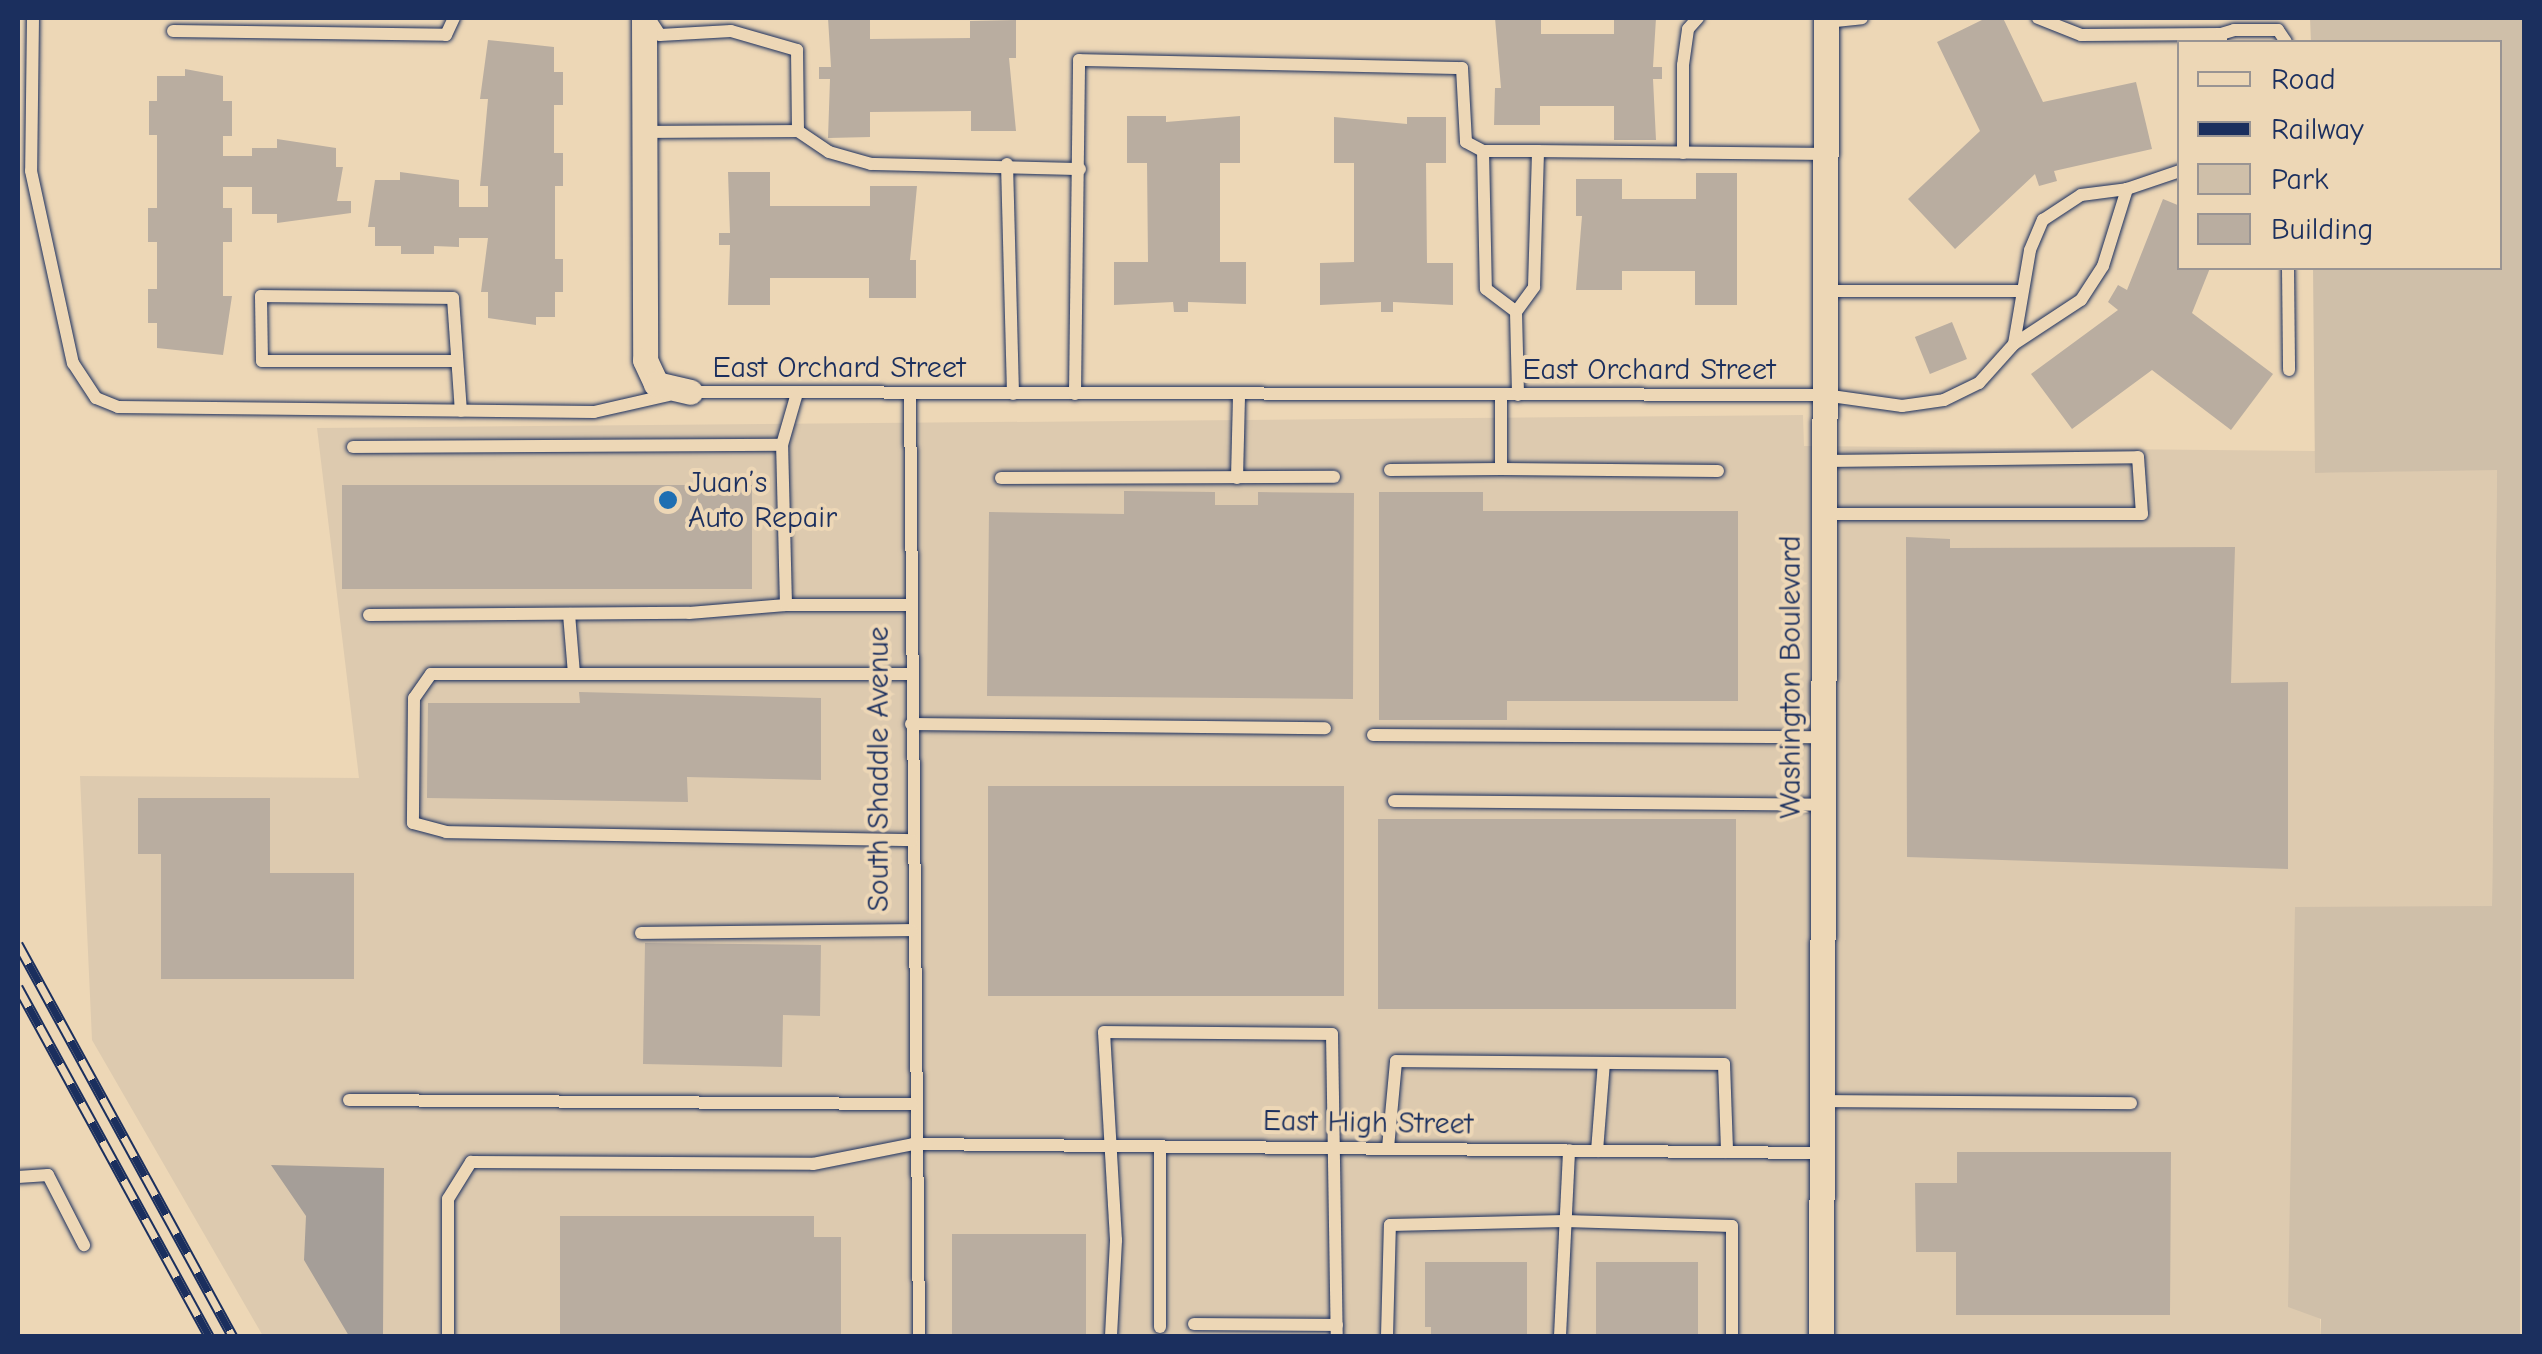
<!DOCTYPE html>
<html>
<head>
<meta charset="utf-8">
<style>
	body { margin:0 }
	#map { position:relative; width:2542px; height:1354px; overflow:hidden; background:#edd7b6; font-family:"Comic Neue",sans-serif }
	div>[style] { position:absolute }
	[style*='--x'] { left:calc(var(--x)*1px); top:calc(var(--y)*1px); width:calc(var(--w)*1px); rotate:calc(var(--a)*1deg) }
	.built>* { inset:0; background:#ddcaaf }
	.green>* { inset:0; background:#cfbfa9 }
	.water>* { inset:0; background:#a59e98 }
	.building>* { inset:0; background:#b9ada0; transform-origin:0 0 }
	.roads { filter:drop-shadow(0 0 2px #1b2f5e) drop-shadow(0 0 2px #1b2f5e) }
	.lane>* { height:12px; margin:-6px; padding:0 6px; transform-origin:6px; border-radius:6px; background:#edd7b6 }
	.street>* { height:25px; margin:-12.5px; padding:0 12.5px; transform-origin:12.5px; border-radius:12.5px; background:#edd7b6 }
	.rail>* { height:11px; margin-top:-5.5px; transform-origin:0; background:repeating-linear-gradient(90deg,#edd7b6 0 22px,#1b2f5e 0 44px); box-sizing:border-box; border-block:2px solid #1b2f5e }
	.dots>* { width:28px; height:28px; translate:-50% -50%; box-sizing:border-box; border:5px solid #edd7b6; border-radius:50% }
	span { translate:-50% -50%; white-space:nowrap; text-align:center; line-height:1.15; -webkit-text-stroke:8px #edd7b6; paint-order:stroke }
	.street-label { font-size:30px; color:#1b2f5e }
	.poi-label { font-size:30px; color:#1b2f5e }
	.left { translate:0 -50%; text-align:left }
	.frame { position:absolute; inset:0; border:20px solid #1b2f5e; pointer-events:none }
	.legend { position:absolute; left:2177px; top:40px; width:325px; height:230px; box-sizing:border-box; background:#edd7b6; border:2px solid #999493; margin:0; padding:12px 18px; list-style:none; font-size:30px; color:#1b2f5e }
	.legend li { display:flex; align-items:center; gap:20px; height:50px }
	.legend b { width:50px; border:2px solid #999493 }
</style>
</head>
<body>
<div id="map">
	<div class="built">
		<i style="clip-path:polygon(1803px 415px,1804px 446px,2315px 451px,2316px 473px,2497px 469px,2492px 907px,2295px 907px,2321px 1336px,263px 1336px,92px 1040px,80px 776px,359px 778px,317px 428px)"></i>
	</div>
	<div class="green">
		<i style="clip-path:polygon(2310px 18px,2523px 18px,2520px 1336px,2321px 1336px,2321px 1319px,2288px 1307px,2295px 907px,2492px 906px,2497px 470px,2315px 473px,2313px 268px,2500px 268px,2500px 42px,2311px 42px)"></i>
	</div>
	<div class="water">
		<i style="clip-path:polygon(271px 1165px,384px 1168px,383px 1336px,349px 1336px,304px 1260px,306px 1216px)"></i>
	</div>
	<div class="building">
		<i style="clip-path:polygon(828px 18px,870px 18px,870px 39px,970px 38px,970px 21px,1016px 20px,1016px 58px,1009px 58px,1016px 131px,971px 131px,971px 111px,870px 112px,870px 137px,828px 138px,830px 79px,819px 79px,819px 67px,831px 67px)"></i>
		<i style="clip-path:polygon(1495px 18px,1541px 18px,1541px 34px,1614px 34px,1614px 18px,1656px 18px,1653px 67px,1662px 67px,1662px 79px,1653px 79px,1656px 140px,1614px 140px,1614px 106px,1540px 106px,1540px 125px,1494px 125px,1495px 88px,1501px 88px)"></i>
		<i style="clip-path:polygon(1986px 18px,2003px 18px,2043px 102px,2136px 82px,2152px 149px,2054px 171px,2057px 181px,2039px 186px,2035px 174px,1955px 249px,1908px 199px,1980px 131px,1937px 42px)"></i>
		<i style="clip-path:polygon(488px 40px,554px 47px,554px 72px,563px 72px,563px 105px,554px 105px,554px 153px,563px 153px,563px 186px,555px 186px,555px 259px,563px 259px,563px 292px,555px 292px,555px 317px,536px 317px,536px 325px,488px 318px,488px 292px,481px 292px,488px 238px,459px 238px,459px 247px,434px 246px,434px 254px,401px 254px,401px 246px,375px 246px,375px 227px,368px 227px,375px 180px,400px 180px,400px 172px,459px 180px,459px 207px,488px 207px,488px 186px,480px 186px,488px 99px,480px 99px)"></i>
		<i style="clip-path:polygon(185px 69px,223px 76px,223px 101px,232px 101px,232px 136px,223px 136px,223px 156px,252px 156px,252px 148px,277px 148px,277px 139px,336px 148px,336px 167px,343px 167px,337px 201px,351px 201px,351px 213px,277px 223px,277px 214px,252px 214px,252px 187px,223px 187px,223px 208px,232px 208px,232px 242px,223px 242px,223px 296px,232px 296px,223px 355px,157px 348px,157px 323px,148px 323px,148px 289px,157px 289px,157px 242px,148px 242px,148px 208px,157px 208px,157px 135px,149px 135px,149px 101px,157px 101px,157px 76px,185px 76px)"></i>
		<i style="clip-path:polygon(1127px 116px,1166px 116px,1166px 122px,1240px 116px,1240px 163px,1220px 163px,1220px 262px,1246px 262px,1246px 304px,1188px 302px,1188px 312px,1174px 312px,1173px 302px,1114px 305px,1114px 262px,1148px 262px,1147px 163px,1127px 163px)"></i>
		<i style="clip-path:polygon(1334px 117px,1407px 124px,1407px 117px,1446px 117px,1446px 163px,1426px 163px,1427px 263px,1453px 263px,1453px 305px,1393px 302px,1393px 312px,1381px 312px,1381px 302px,1320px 305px,1320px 263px,1354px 262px,1354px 163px,1334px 163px)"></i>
		<i style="clip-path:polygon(728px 172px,770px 172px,770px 206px,870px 206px,870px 186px,917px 186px,910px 260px,916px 260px,916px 298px,869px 298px,869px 278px,770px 278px,770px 305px,728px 305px,730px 245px,719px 245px,719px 233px,730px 233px)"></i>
		<i style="clip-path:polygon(1696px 173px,1737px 173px,1737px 305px,1695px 305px,1695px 271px,1622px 271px,1622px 290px,1576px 290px,1582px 216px,1576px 216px,1576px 179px,1622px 179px,1622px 199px,1696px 199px)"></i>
		<i style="clip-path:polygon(2163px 199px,2180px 206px,2180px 268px,2210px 268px,2192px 313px,2273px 374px,2231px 430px,2152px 370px,2072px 429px,2031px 374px,2118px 310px,2108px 302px,2118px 285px,2127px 290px)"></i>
		<i style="left:1952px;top:322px;width:40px;height:40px;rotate:68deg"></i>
		<i style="left:342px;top:485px;width:410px;height:104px"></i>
		<i style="clip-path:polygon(1124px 491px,1215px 492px,1215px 505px,1258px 505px,1258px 492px,1354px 493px,1353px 699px,987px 696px,989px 512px,1124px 514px)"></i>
		<i style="clip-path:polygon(1379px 492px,1483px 492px,1483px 511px,1738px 511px,1738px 701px,1507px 701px,1507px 720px,1379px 720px)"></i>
		<i style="clip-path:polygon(1906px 537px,1950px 539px,1950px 548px,2235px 547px,2231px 683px,2288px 682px,2288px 869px,1907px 857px)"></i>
		<i style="clip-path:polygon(579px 692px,821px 698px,821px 780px,687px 777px,688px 802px,427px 798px,428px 703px,580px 703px)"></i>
		<i style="left:988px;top:786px;width:356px;height:210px"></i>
		<i style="clip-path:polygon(138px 798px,270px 798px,270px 873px,354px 873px,354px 979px,161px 979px,161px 854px,138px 854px)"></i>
		<i style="left:1378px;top:819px;width:358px;height:190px"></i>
		<i style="clip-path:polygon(645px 943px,821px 945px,820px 1016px,783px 1015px,782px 1067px,643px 1064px)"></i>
		<i style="clip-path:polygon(1957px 1152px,2171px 1152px,2170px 1315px,1956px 1315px,1956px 1252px,1916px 1252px,1915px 1183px,1957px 1183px)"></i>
		<i style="clip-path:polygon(560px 1216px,814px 1216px,814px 1237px,841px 1237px,841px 1336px,560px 1336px)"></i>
		<i style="left:952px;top:1234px;width:134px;height:102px"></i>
		<i style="clip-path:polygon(1425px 1262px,1527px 1262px,1527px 1336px,1431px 1336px,1431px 1327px,1425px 1327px)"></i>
		<i style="left:1596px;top:1262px;width:102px;height:74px"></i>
	</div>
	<div class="roads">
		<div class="lane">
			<i style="--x:33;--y:18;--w:153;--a:90.7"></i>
			<i style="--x:31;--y:171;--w:197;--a:77.7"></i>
			<i style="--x:73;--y:363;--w:42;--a:56.7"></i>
			<i style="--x:96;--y:398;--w:24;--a:22"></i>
			<i style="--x:118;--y:407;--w:476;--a:0.6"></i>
			<i style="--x:594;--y:412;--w:76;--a:-12.9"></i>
			<i style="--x:649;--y:18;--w:20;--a:57"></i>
			<i style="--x:660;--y:35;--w:71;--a:-3.2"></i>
			<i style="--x:731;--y:31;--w:69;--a:16.1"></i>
			<i style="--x:797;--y:50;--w:81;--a:89.3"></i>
			<i style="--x:798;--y:131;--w:37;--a:34"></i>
			<i style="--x:829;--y:152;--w:44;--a:15.9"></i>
			<i style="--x:871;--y:164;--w:209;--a:1.4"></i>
			<i style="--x:2038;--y:18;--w:46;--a:21.6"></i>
			<i style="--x:2081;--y:35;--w:140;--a:-0.4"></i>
			<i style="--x:1826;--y:22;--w:36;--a:-6"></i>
			<i style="--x:173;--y:31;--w:273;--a:0.8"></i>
			<i style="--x:446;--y:35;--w:19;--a:-65"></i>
			<i style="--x:2221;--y:40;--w:6;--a:-90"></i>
			<i style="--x:2221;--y:34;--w:14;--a:-17"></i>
			<i style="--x:2234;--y:30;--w:44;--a:0"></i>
			<i style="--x:2278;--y:30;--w:14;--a:56"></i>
			<i style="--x:644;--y:132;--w:154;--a:-0.4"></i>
			<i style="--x:1483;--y:151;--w:55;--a:0"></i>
			<i style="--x:1683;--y:153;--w:88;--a:-90"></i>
			<i style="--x:1683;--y:65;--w:36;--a:-82"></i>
			<i style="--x:1688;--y:29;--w:15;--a:-48"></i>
			<i style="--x:1007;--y:164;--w:230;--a:88.5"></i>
			<i style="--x:2288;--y:268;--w:102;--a:89.4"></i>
			<i style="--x:1824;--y:291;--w:197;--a:0"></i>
			<i style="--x:1516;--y:312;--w:31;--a:-54"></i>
			<i style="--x:1534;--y:287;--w:136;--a:-88.3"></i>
			<i style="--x:1538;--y:151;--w:286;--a:0.6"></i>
			<i style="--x:2014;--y:344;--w:95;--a:-80.3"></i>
			<i style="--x:2030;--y:250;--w:33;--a:-67"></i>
			<i style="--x:2043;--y:220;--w:45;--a:-33.3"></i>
			<i style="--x:2081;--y:195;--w:46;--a:-7.4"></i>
			<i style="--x:2127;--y:189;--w:56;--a:-18.8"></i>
			<i style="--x:456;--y:361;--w:194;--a:180"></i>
			<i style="--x:262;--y:361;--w:65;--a:-90.9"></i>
			<i style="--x:261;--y:296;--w:192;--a:0.6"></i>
			<i style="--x:453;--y:298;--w:113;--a:86"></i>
			<i style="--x:688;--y:392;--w:1136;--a:0.15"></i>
			<i style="--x:1824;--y:395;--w:79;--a:8"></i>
			<i style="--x:1902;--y:406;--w:42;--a:-8.1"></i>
			<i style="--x:1944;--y:400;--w:39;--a:-26"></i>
			<i style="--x:1979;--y:383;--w:52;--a:-48.1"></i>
			<i style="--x:2014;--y:344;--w:80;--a:-33.3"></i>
			<i style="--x:2081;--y:300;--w:40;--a:-57.1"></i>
			<i style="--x:2103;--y:266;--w:81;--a:-72.7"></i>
			<i style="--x:910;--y:394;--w:942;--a:89.45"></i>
			<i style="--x:1075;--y:394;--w:334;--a:-89.3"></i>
			<i style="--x:1079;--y:60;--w:383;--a:1.2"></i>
			<i style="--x:1462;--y:68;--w:74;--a:86.9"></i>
			<i style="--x:1466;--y:142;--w:19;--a:28"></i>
			<i style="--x:1483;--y:151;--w:138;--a:88.8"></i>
			<i style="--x:1486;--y:289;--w:38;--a:37"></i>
			<i style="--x:1516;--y:312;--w:83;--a:88.6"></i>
			<i style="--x:353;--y:447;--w:429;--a:-0.3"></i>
			<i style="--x:782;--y:445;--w:54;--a:-73.9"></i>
			<i style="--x:1824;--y:461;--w:314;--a:-0.7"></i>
			<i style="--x:2138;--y:457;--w:57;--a:86"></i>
			<i style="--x:2142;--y:514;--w:318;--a:180"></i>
			<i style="--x:1501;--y:469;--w:217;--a:0.5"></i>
			<i style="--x:1390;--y:470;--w:111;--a:-0.5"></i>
			<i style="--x:1501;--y:469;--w:74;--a:-90"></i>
			<i style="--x:1001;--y:478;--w:333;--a:-0.2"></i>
			<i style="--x:1237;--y:478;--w:84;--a:-88.6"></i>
			<i style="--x:786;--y:605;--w:124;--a:0"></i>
			<i style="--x:569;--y:614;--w:60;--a:85.2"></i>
			<i style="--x:369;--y:615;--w:320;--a:-0.4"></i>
			<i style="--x:689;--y:613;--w:97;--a:-4.7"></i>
			<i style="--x:786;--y:605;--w:160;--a:-91.4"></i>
			<i style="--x:911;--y:674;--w:480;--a:180"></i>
			<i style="--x:431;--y:674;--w:29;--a:125"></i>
			<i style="--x:414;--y:698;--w:125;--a:90.5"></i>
			<i style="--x:413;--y:823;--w:34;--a:15"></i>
			<i style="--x:446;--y:832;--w:466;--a:1"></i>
			<i style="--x:911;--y:724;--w:414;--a:0.6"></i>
			<i style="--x:1373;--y:735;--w:450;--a:0.3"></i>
			<i style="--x:1394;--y:801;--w:429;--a:0.5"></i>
			<i style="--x:641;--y:933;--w:271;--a:-0.6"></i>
			<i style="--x:349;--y:1100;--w:563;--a:0.41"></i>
			<i style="--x:1822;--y:1101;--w:309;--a:0.4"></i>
			<i style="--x:1160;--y:1146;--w:181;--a:90"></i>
			<i style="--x:1388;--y:1148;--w:87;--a:-84.7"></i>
			<i style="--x:1396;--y:1061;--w:328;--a:0.5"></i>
			<i style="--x:1724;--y:1064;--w:88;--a:88"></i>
			<i style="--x:1597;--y:1151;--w:88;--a:-85.5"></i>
			<i style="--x:18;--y:1177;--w:30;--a:-4"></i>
			<i style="--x:48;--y:1175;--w:79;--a:62.8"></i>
			<i style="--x:1194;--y:1324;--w:143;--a:0.4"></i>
			<i style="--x:448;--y:1336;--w:137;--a:-90"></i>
			<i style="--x:448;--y:1199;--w:44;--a:-58.1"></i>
			<i style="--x:471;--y:1162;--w:342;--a:0.3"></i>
			<i style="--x:813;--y:1164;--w:102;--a:-11.3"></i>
			<i style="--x:913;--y:1144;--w:909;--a:0.57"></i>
			<i style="--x:1111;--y:1336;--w:96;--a:-87"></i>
			<i style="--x:1116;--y:1240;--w:208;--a:-93.3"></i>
			<i style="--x:1104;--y:1032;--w:228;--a:0.5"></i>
			<i style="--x:1332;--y:1034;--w:302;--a:89.1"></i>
			<i style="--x:1387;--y:1336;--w:111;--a:-88.5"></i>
			<i style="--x:1390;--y:1225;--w:175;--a:-1.3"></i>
			<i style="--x:1565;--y:1221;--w:167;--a:1.7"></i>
			<i style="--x:1732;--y:1226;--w:110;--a:90"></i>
			<i style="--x:1560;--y:1336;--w:186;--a:-87.2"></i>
		</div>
		<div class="street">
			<i style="--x:644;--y:18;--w:342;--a:89.8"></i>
			<i style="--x:645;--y:360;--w:26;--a:65"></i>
			<i style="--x:656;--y:384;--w:35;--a:13"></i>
			<i style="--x:1821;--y:1336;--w:1318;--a:-89.78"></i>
		</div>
	</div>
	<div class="rail">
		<i style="--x:18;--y:944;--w:447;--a:61.3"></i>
		<i style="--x:18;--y:987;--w:398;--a:61.3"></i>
	</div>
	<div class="dots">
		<i style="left:668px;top:500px;background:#1f6fb2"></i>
	</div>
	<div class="street-label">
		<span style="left:839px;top:368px">East Orchard Street</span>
		<span style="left:1649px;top:370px">East Orchard Street</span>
		<span style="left:1791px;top:677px;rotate:-90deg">Washington Boulevard</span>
		<span style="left:879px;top:769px;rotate:-90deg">South Shaddle Avenue</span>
		<span style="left:1368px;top:1123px;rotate:1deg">East High Street</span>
	</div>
	<div class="poi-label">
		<span class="left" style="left:688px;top:500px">Juan’s<br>Auto Repair</span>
	</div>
	<div class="frame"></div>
	<ul class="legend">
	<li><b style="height:12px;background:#edd7b6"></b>Road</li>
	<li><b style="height:12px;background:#1b2f5e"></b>Railway</li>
	<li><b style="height:28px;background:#cfbfa9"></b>Park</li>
	<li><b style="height:28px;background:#b9ada0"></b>Building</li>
	</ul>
</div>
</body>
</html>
